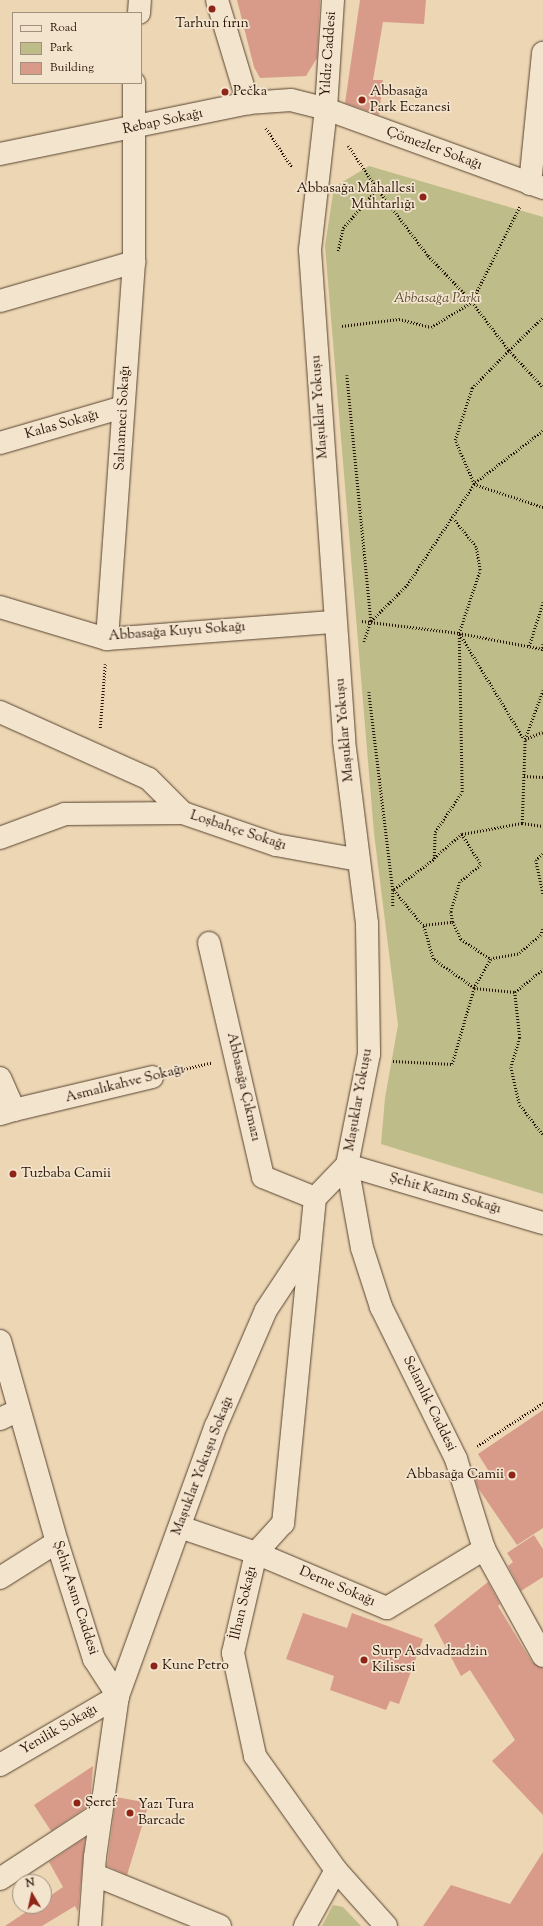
<!DOCTYPE html>
<html>
<head>
<meta charset="utf-8">
<style>
	body { margin:0 }
	#map { position:relative; width:543px; height:1926px; overflow:hidden; background:#ecd6b3; font-family:"Sorts Mill Goudy",serif }
	div>[style] { position:absolute }
	[style*='--x'] { left:calc(var(--x)*1px); top:calc(var(--y)*1px); width:calc(var(--w)*1px); rotate:calc(var(--a)*1deg) }
	.green>* { inset:0; background:#bebc88 }
	.building>* { inset:0; background:#d89b8a }
	.path>* { height:2.5px; margin-top:-1.25px; transform-origin:0; background:repeating-linear-gradient(90deg,#271206 0 1px,transparent 0 3px) }
	.roads { filter:drop-shadow(0 0 1px #584331) drop-shadow(0 0 1px #584331) }
	.street>* { height:22px; margin:-11px; padding:0 11px; transform-origin:11px; border-radius:11px; background:#f3e4ce }
	.secondary>* { height:22px; margin:-11px; padding:0 11px; transform-origin:11px; border-radius:11px; background:#f3e4ce }
	.dots>* { width:11px; height:11px; translate:-50% -50%; box-sizing:border-box; border:2px solid #f3e4ce; border-radius:50% }
	span { translate:-50% -50%; white-space:nowrap; text-align:center; line-height:1.15; -webkit-text-stroke:3.5px #f3e4ce; paint-order:stroke }
	.poi-label { font-size:14px; color:#271206 }
	.left { translate:0 -50%; text-align:left }
	.right { translate:-100% -50%; text-align:right }
	.street-label { font-size:14px; color:#271206 }
	.park-label { font-size:14px; color:#54452d; font-style:italic }
	.legend { position:absolute; left:12px; top:12px; width:130px; height:72px; box-sizing:border-box; background:#f3e4ce; border:1px solid #a1907e; margin:0; padding:5px 7px; list-style:none; font-size:12px; color:#271206 }
	.legend li { display:flex; align-items:center; gap:8px; height:20px }
	.legend b { width:20px; border:1px solid #a1907e }
	.north { position:absolute; left:12px; top:1874px; width:40px; height:40px; box-sizing:border-box; background:#f3e4ce; border:1px solid #a1907e; border-radius:50%; rotate:351deg; font-size:11px; font-weight:700; line-height:16px; text-align:center; color:#271206 }
	.north::after { content:''; display:block; margin:auto; width:14px; height:18px; background:#8f2418; clip-path:polygon(50% 0,100% 100%,50% 72%,0 100%) }
</style>
</head>
<body>
<div id="map">
	<div class="green">
		<i style="clip-path:polygon(369px 166px,543px 217px,543px 1194px,381px 1144px,385px 1098px,398px 1025px,374px 833px,325px 246px,334px 187px)"></i>
		<i style="clip-path:polygon(333px 1905px,343px 1907px,361px 1926px,322px 1926px)"></i>
	</div>
	<div class="building">
		<i style="clip-path:polygon(237px 0,320px 0,317px 58px,306px 76px,260px 78px,254px 67px)"></i>
		<i style="clip-path:polygon(360px 0,426px 0,424px 24px,383px 22px,373px 80px,383px 80px,379px 115px,345px 103px)"></i>
		<i style="clip-path:polygon(543px 1410px,543px 1528px,517px 1545px,478px 1488px,475px 1479px,488px 1470px,478px 1454px)"></i>
		<i style="clip-path:polygon(534px 1535px,543px 1549px,543px 1577px,521px 1591px,508px 1566px,513px 1562px,507px 1553px)"></i>
		<i style="clip-path:polygon(488px 1582px,500px 1604px,498px 1606px,532px 1662px,543px 1668px,543px 1815px,492px 1761px,515px 1740px,470px 1670px,461px 1676px,434px 1625px)"></i>
		<i style="clip-path:polygon(303px 1613px,347px 1628px,352px 1613px,423px 1639px,399px 1704px,390px 1701px,386px 1710px,330px 1690px,334px 1676px,286px 1659px)"></i>
		<i style="clip-path:polygon(93px 1766px,90px 1805px,51px 1831px,34px 1805px)"></i>
		<i style="clip-path:polygon(116px 1797px,149px 1803px,127px 1875px,107px 1866px)"></i>
		<i style="clip-path:polygon(85px 1838px,78px 1912px,75px 1906px,42px 1926px,5px 1926px,35px 1906px,44px 1906px,44px 1900px,63px 1887px,49px 1862px)"></i>
		<i style="clip-path:polygon(543px 1852px,543px 1926px,423px 1926px,451px 1885px,510px 1904px)"></i>
	</div>
	<div class="path">
		<i style="--x:266;--y:128;--w:47;--a:56.3"></i>
		<i style="--x:520;--y:207;--w:106;--a:116.8"></i>
		<i style="--x:472;--y:302;--w:61;--a:52.4"></i>
		<i style="--x:509;--y:350;--w:47;--a:-44.1"></i>
		<i style="--x:338;--y:251;--w:24;--a:-78"></i>
		<i style="--x:343;--y:228;--w:52;--a:-48.9"></i>
		<i style="--x:377;--y:189;--w:52;--a:-124"></i>
		<i style="--x:342;--y:326;--w:57;--a:-7"></i>
		<i style="--x:399;--y:319;--w:33;--a:14"></i>
		<i style="--x:431;--y:327;--w:48;--a:-31.4"></i>
		<i style="--x:472;--y:302;--w:65;--a:-133.8"></i>
		<i style="--x:427;--y:255;--w:83;--a:-127.1"></i>
		<i style="--x:347;--y:375;--w:247;--a:84.4"></i>
		<i style="--x:371;--y:621;--w:22;--a:108"></i>
		<i style="--x:543;--y:431;--w:87;--a:142.5"></i>
		<i style="--x:474;--y:484;--w:73;--a:18.4"></i>
		<i style="--x:362;--y:621;--w:98;--a:7.1"></i>
		<i style="--x:459;--y:633;--w:86;--a:10.8"></i>
		<i style="--x:371;--y:621;--w:51;--a:-45"></i>
		<i style="--x:407;--y:585;--w:121;--a:-56.4"></i>
		<i style="--x:474;--y:484;--w:48;--a:-113.4"></i>
		<i style="--x:455;--y:440;--w:55;--a:-71.9"></i>
		<i style="--x:472;--y:388;--w:53;--a:-45.8"></i>
		<i style="--x:509;--y:350;--w:50;--a:47.4"></i>
		<i style="--x:460;--y:634;--w:123;--a:58.6"></i>
		<i style="--x:543;--y:644;--w:7;--a:90"></i>
		<i style="--x:529;--y:646;--w:46;--a:-72.3"></i>
		<i style="--x:369;--y:692;--w:199;--a:83.1"></i>
		<i style="--x:393;--y:890;--w:17;--a:90"></i>
		<i style="--x:100;--y:728;--w:64;--a:-85.5"></i>
		<i style="--x:525;--y:739;--w:19;--a:-21"></i>
		<i style="--x:524;--y:776;--w:19;--a:3"></i>
		<i style="--x:522;--y:823;--w:84;--a:-88"></i>
		<i style="--x:525;--y:739;--w:52;--a:-69.8"></i>
		<i style="--x:462;--y:834;--w:36;--a:58"></i>
		<i style="--x:481;--y:865;--w:27;--a:141"></i>
		<i style="--x:460;--y:882;--w:31;--a:107"></i>
		<i style="--x:451;--y:912;--w:10;--a:79"></i>
		<i style="--x:453;--y:922;--w:19;--a:65"></i>
		<i style="--x:461;--y:939;--w:36;--a:34"></i>
		<i style="--x:543;--y:854;--w:9;--a:139"></i>
		<i style="--x:536;--y:860;--w:35;--a:78"></i>
		<i style="--x:434;--y:858;--w:37;--a:-41"></i>
		<i style="--x:462;--y:834;--w:61;--a:-10.4"></i>
		<i style="--x:522;--y:823;--w:21;--a:8"></i>
		<i style="--x:394;--y:889;--w:50;--a:-36.9"></i>
		<i style="--x:434;--y:859;--w:27;--a:-88"></i>
		<i style="--x:435;--y:832;--w:48;--a:-56"></i>
		<i style="--x:462;--y:792;--w:159;--a:-91.1"></i>
		<i style="--x:459;--y:633;--w:66;--a:-71.6"></i>
		<i style="--x:480;--y:570;--w:23;--a:-100"></i>
		<i style="--x:476;--y:547;--w:36;--a:-129"></i>
		<i style="--x:394;--y:890;--w:45;--a:50.4"></i>
		<i style="--x:543;--y:929;--w:6;--a:108"></i>
		<i style="--x:541;--y:935;--w:30;--a:140"></i>
		<i style="--x:518;--y:954;--w:27;--a:170"></i>
		<i style="--x:491;--y:959;--w:34;--a:120"></i>
		<i style="--x:474;--y:988;--w:41;--a:5.6"></i>
		<i style="--x:515;--y:992;--w:46;--a:83.8"></i>
		<i style="--x:520;--y:1038;--w:30;--a:107"></i>
		<i style="--x:511;--y:1067;--w:39;--a:77"></i>
		<i style="--x:520;--y:1105;--w:37;--a:52"></i>
		<i style="--x:515;--y:992;--w:36;--a:-39"></i>
		<i style="--x:393;--y:1061;--w:59;--a:2.9"></i>
		<i style="--x:452;--y:1064;--w:79;--a:-73.9"></i>
		<i style="--x:474;--y:988;--w:50;--a:-144.7"></i>
		<i style="--x:433;--y:959;--w:35;--a:-106"></i>
		<i style="--x:423;--y:925;--w:30;--a:-6"></i>
		<i style="--x:175;--y:1071;--w:37;--a:-13"></i>
		<i style="--x:477;--y:1446;--w:79;--a:-33.1"></i>
	</div>
	<div class="roads">
		<div class="street">
			<i style="--x:217;--y:0;--w:108;--a:73.2"></i>
			<i style="--x:139;--y:13;--w:13;--a:-86"></i>
			<i style="--x:0;--y:154;--w:253;--a:-11.6"></i>
			<i style="--x:248;--y:103;--w:43;--a:-4"></i>
			<i style="--x:291;--y:100;--w:36;--a:14"></i>
			<i style="--x:326;--y:109;--w:231;--a:20"></i>
			<i style="--x:530;--y:184;--w:132;--a:-84.3"></i>
			<i style="--x:0;--y:301;--w:140;--a:-16.2"></i>
			<i style="--x:0;--y:443;--w:128;--a:-16.3"></i>
			<i style="--x:0;--y:607;--w:112;--a:16.7"></i>
			<i style="--x:107;--y:639;--w:229;--a:-4.3"></i>
			<i style="--x:107;--y:639;--w:378;--a:-85.9"></i>
			<i style="--x:134;--y:262;--w:179;--a:-90"></i>
			<i style="--x:0;--y:712;--w:163;--a:24.2"></i>
			<i style="--x:149;--y:779;--w:48;--a:45"></i>
			<i style="--x:183;--y:813;--w:98;--a:19"></i>
			<i style="--x:276;--y:845;--w:84;--a:10.2"></i>
			<i style="--x:0;--y:838;--w:69;--a:-20.3"></i>
			<i style="--x:65;--y:814;--w:118;--a:-0.5"></i>
			<i style="--x:209;--y:943;--w:240;--a:77"></i>
			<i style="--x:263;--y:1177;--w:56;--a:22"></i>
			<i style="--x:0;--y:1078;--w:35;--a:66"></i>
			<i style="--x:14;--y:1110;--w:14;--a:163"></i>
			<i style="--x:14;--y:1110;--w:142;--a:-13.4"></i>
			<i style="--x:347;--y:1165;--w:46;--a:134.1"></i>
			<i style="--x:315;--y:1198;--w:327;--a:95.6"></i>
			<i style="--x:283;--y:1523;--w:40;--a:132"></i>
			<i style="--x:256;--y:1553;--w:103;--a:103"></i>
			<i style="--x:233;--y:1653;--w:105;--a:77.9"></i>
			<i style="--x:255;--y:1756;--w:140;--a:54.6"></i>
			<i style="--x:336;--y:1870;--w:75;--a:48.2"></i>
			<i style="--x:347;--y:1165;--w:84;--a:79.8"></i>
			<i style="--x:362;--y:1248;--w:62;--a:72.1"></i>
			<i style="--x:381;--y:1307;--w:169;--a:63.7"></i>
			<i style="--x:456;--y:1459;--w:94;--a:72.7"></i>
			<i style="--x:484;--y:1549;--w:122;--a:61.1"></i>
			<i style="--x:347;--y:1165;--w:204;--a:16.5"></i>
			<i style="--x:0;--y:1341;--w:209;--a:74.2"></i>
			<i style="--x:57;--y:1542;--w:123;--a:72.5"></i>
			<i style="--x:94;--y:1659;--w:44;--a:57"></i>
			<i style="--x:0;--y:1419;--w:21;--a:-25"></i>
			<i style="--x:180;--y:1527;--w:80;--a:18.9"></i>
			<i style="--x:256;--y:1553;--w:142;--a:22.8"></i>
			<i style="--x:387;--y:1608;--w:114;--a:-31.3"></i>
			<i style="--x:0;--y:1578;--w:67;--a:-32.3"></i>
			<i style="--x:0;--y:1765;--w:137;--a:-30.3"></i>
			<i style="--x:95;--y:1875;--w:135;--a:22.2"></i>
			<i style="--x:0;--y:1879;--w:121;--a:-33.2"></i>
			<i style="--x:90;--y:1926;--w:69;--a:-85.9"></i>
			<i style="--x:95;--y:1857;--w:163;--a:-81.9"></i>
			<i style="--x:118;--y:1696;--w:287;--a:-70.1"></i>
			<i style="--x:216;--y:1426;--w:126;--a:-66.7"></i>
			<i style="--x:266;--y:1310;--w:74;--a:-56.5"></i>
			<i style="--x:305;--y:1926;--w:64;--a:-61"></i>
		</div>
		<div class="secondary">
			<i style="--x:333;--y:0;--w:109;--a:93.7"></i>
			<i style="--x:326;--y:109;--w:142;--a:96.5"></i>
			<i style="--x:310;--y:250;--w:492;--a:86"></i>
			<i style="--x:344;--y:741;--w:184;--a:82.8"></i>
			<i style="--x:367;--y:924;--w:130;--a:89.1"></i>
			<i style="--x:369;--y:1054;--w:113;--a:101.2"></i>
		</div>
	</div>
	<div class="dots">
		<i style="left:212px;top:9px;background:#8f2418"></i>
		<i style="left:225px;top:92px;background:#8f2418"></i>
		<i style="left:362px;top:100px;background:#8f2418"></i>
		<i style="left:423px;top:197px;background:#8f2418"></i>
		<i style="left:13px;top:1174px;background:#8f2418"></i>
		<i style="left:512px;top:1475px;background:#8f2418"></i>
		<i style="left:364px;top:1660px;background:#8f2418"></i>
		<i style="left:154px;top:1666px;background:#8f2418"></i>
		<i style="left:77px;top:1803px;background:#8f2418"></i>
		<i style="left:130px;top:1813px;background:#8f2418"></i>
	</div>
	<div class="poi-label">
		<span style="left:212px;top:24px">Tarhun fırın</span>
		<span class="left" style="left:233px;top:92px">Pečka</span>
		<span class="left" style="left:370px;top:100px">Abbasağa<br>Park Eczanesi</span>
		<span class="right" style="left:415px;top:197px">Abbasağa Mahallesi<br>Muhtarlığı</span>
		<span class="left" style="left:21px;top:1174px">Tuzbaba Camii</span>
		<span class="right" style="left:504px;top:1475px">Abbasağa Camii</span>
		<span class="left" style="left:372px;top:1660px">Surp Asdvadzadzin<br>Kilisesi</span>
		<span class="left" style="left:162px;top:1666px">Kune Petro</span>
		<span class="left" style="left:85px;top:1803px">Şeref</span>
		<span class="left" style="left:138px;top:1813px">Yazı Tura<br>Barcade</span>
	</div>
	<div class="street-label">
		<span style="left:329px;top:54px;rotate:-86deg">Yıldız Caddesi</span>
		<span style="left:163px;top:122px;rotate:-12deg">Rebap Sokağı</span>
		<span style="left:434px;top:149px;rotate:20deg">Çömezler Sokağı</span>
		<span style="left:320px;top:407px;rotate:-94deg">Maşuklar Yokuşu</span>
		<span style="left:123px;top:418px;rotate:-87deg">Salnameci Sokağı</span>
		<span style="left:62px;top:425px;rotate:-16deg">Kalas Sokağı</span>
		<span style="left:177px;top:632px;rotate:-4deg">Abbasağa Kuyu Sokağı</span>
		<span style="left:345px;top:730px;rotate:-95deg">Maşuklar Yokuşu</span>
		<span style="left:238px;top:831px;rotate:18deg">Loşbahçe Sokağı</span>
		<span style="left:125px;top:1084px;rotate:-14deg">Asmalıkahve Sokağı</span>
		<span style="left:243px;top:1087px;rotate:77deg">Abbasağa Çıkmazı</span>
		<span style="left:359px;top:1100px;rotate:-80deg">Maşuklar Yokuşu</span>
		<span style="left:445px;top:1194px;rotate:16deg">Şehit Kazım Sokağı</span>
		<span style="left:429px;top:1404px;rotate:64deg">Selamlık Caddesi</span>
		<span style="left:203px;top:1466px;rotate:-69deg">Maşuklar Yokuşu Sokağı</span>
		<span style="left:337px;top:1587px;rotate:23deg">Derne Sokağı</span>
		<span style="left:75px;top:1598px;rotate:72deg">Şehit Asım Caddesi</span>
		<span style="left:244px;top:1603px;rotate:-77deg">İlhan Sokağı</span>
		<span style="left:59px;top:1730px;rotate:-30deg">Yenilik Sokağı</span>
	</div>
	<div class="park-label">
		<span style="left:437px;top:299px">Abbasağa Parkı</span>
	</div>
	<ul class="legend">
	<li><b style="height:5px;background:#f3e4ce"></b>Road</li>
	<li><b style="height:11px;background:#bebc88"></b>Park</li>
	<li><b style="height:11px;background:#d89b8a"></b>Building</li>
	</ul>
	<div class="north">N</div>
</div>
</body>
</html>
